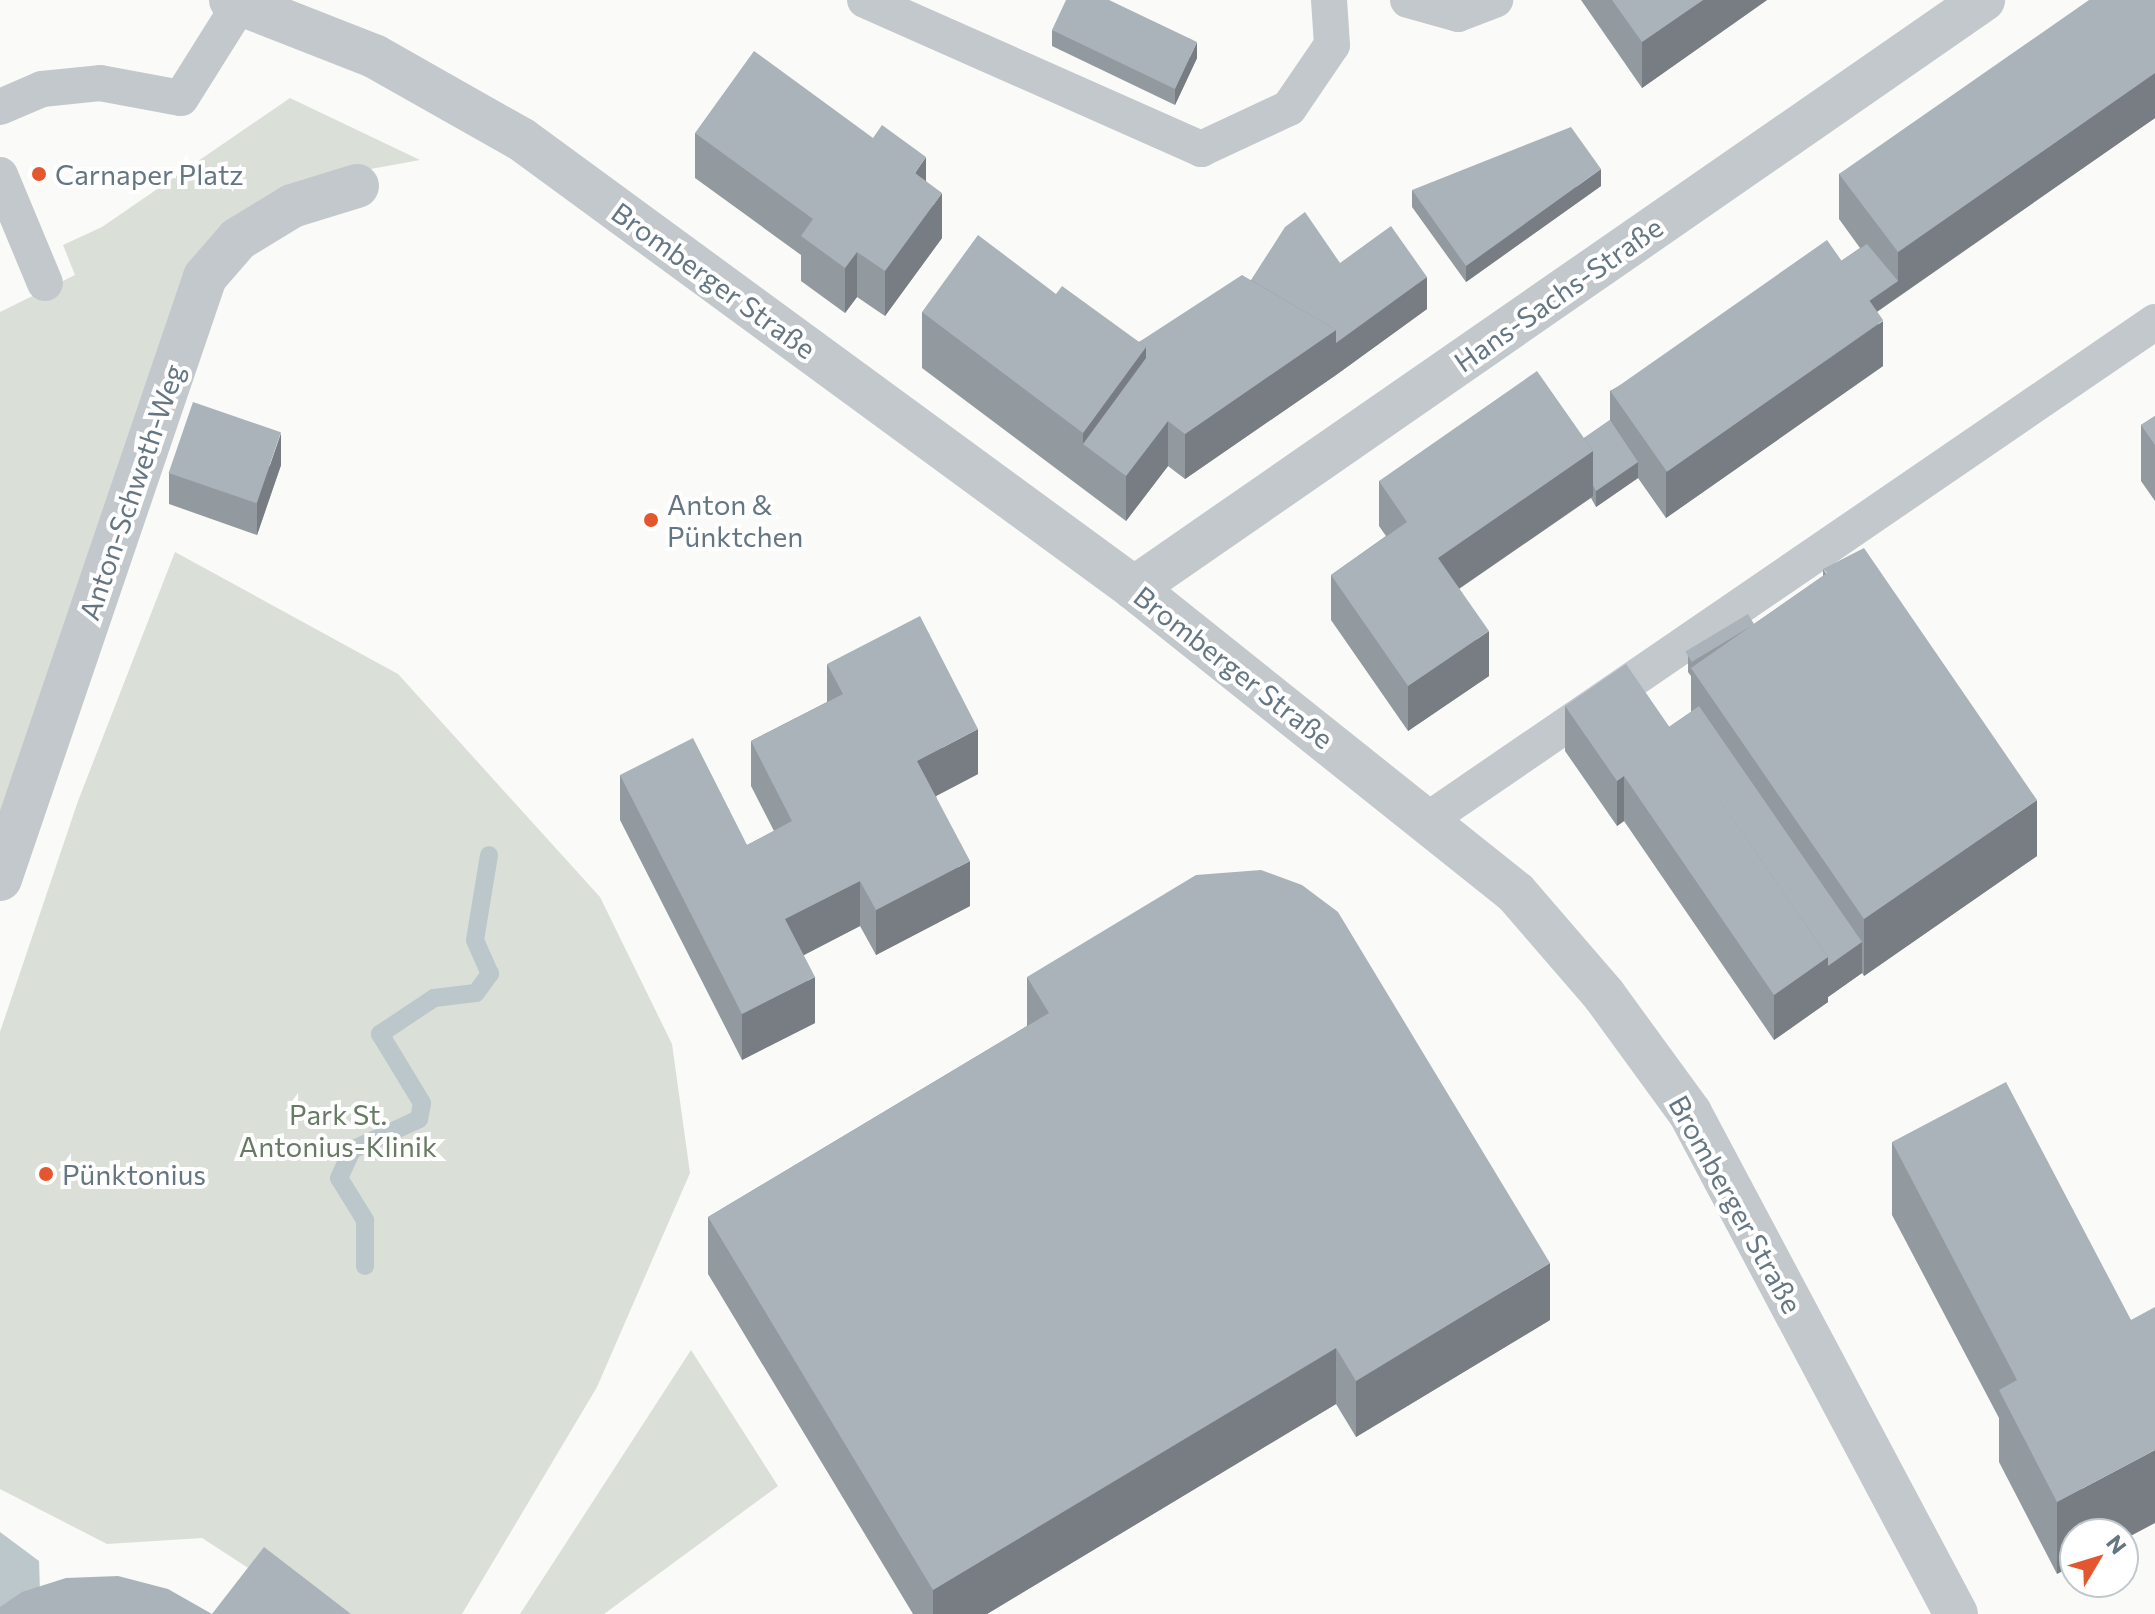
<!DOCTYPE html>
<html>
<head>
<meta charset="utf-8">
<style>
	body { margin:0 }
	#map { position:relative; width:2155px; height:1614px; overflow:hidden; background:#fafaf8; font-family:Commissioner,sans-serif }
	div>[style] { position:absolute }
	[style*='--x'] { left:calc(var(--x)*1px); top:calc(var(--y)*1px); width:calc(var(--w)*1px); rotate:calc(var(--a)*1deg) }
	.green>* { inset:0; background:#dadfd7 }
	.water>* { inset:0; background:#bbc7cb }
	.stream>* { height:18px; margin:-9px; padding:0 9px; transform-origin:9px; border-radius:9px; background:#bbc7cb }
	.lane>* { height:36px; margin:-18px; padding:0 18px; transform-origin:18px; border-radius:18px; background:#c3c8cc }
	.street>* { height:44px; margin:-22px; padding:0 22px; transform-origin:22px; border-radius:22px; background:#c3c8cc }
	.wall>* { inset:0; background:#929a9f }
	.shaded-wall>* { inset:0; background:#777d82 }
	.building>* { inset:0; background:#aab3b9; transform-origin:0 0 }
	.dots>* { width:22px; height:22px; translate:-50% -50%; box-sizing:border-box; border:4px solid #fff; border-radius:50% }
	span { translate:-50% -50%; white-space:nowrap; text-align:center; line-height:1.15; -webkit-text-stroke:8px #fff; paint-order:stroke }
	.poi-label { font-size:28px; color:#657683 }
	.left { translate:0 -50%; text-align:left }
	.street-label { font-size:28px; color:#657683 }
	.park-label { font-size:28px; color:#687a64 }
	.north { position:absolute; left:2059px; top:1518px; width:80px; height:80px; box-sizing:border-box; background:#fff; border:2px solid #c1c8cd; border-radius:50%; rotate:52deg; font-size:22px; font-weight:700; line-height:32px; text-align:center; color:#657683 }
	.north::after { content:''; display:block; margin:auto; width:28px; height:36px; background:#e4572e; clip-path:polygon(50% 0,100% 100%,50% 72%,0 100%) }
</style>
</head>
<body>
<div id="map">
	<div class="green">
		<i style="clip-path:polygon(290px 98px,420px 160px,354px 172px,227px 224px,0 823px,0 312px,75px 275px,63px 245px,102px 227px)"></i>
		<i style="clip-path:polygon(175px 552px,398px 674px,600px 897px,672px 1044px,690px 1173px,597px 1387px,462px 1614px,319px 1614px,202px 1538px,107px 1544px,0 1489px,0 1032px,78px 801px)"></i>
		<i style="clip-path:polygon(691px 1350px,778px 1486px,604px 1614px,520px 1614px)"></i>
	</div>
	<div class="water">
		<i style="clip-path:polygon(0 1532px,39px 1561px,40px 1592px,0 1614px)"></i>
	</div>
	<div class="stream">
		<i style="--x:365;--y:1266;--w:46;--a:-90"></i>
		<i style="--x:365;--y:1220;--w:49;--a:-121.8"></i>
		<i style="--x:339;--y:1178;--w:31;--a:-65"></i>
		<i style="--x:352;--y:1150;--w:74;--a:-24.8"></i>
		<i style="--x:419;--y:1119;--w:16;--a:-79"></i>
		<i style="--x:422;--y:1103;--w:81;--a:-121.3"></i>
		<i style="--x:380;--y:1034;--w:65;--a:-33.7"></i>
		<i style="--x:434;--y:998;--w:42;--a:-6.8"></i>
		<i style="--x:476;--y:993;--w:24;--a:-54"></i>
		<i style="--x:490;--y:974;--w:37;--a:-114"></i>
		<i style="--x:475;--y:940;--w:86;--a:-80.6"></i>
	</div>
	<div class="lane">
		<i style="--x:865;--y:0;--w:368;--a:23.9"></i>
		<i style="--x:1201;--y:149;--w:97;--a:-25"></i>
		<i style="--x:1289;--y:108;--w:76;--a:-55.7"></i>
		<i style="--x:1332;--y:45;--w:45;--a:-93.8"></i>
		<i style="--x:1408;--y:0;--w:52;--a:15.6"></i>
		<i style="--x:1458;--y:14;--w:40;--a:-21"></i>
		<i style="--x:0;--y:107;--w:46;--a:-23.2"></i>
		<i style="--x:42;--y:89;--w:58;--a:-5.9"></i>
		<i style="--x:100;--y:83;--w:82;--a:10.5"></i>
		<i style="--x:181;--y:98;--w:111;--a:-57.9"></i>
		<i style="--x:0;--y:175;--w:117;--a:67.4"></i>
		<i style="--x:1429;--y:819;--w:880;--a:-34.39"></i>
	</div>
	<div class="street">
		<i style="--x:231;--y:0;--w:154;--a:21.4"></i>
		<i style="--x:374;--y:56;--w:169;--a:29.5"></i>
		<i style="--x:521;--y:139;--w:760;--a:36.22"></i>
		<i style="--x:1134;--y:588;--w:489;--a:38.6"></i>
		<i style="--x:1516;--y:893;--w:135;--a:49.2"></i>
		<i style="--x:1604;--y:995;--w:146;--a:53.9"></i>
		<i style="--x:1690;--y:1113;--w:567;--a:62.03"></i>
		<i style="--x:1134;--y:588;--w:1033;--a:-34.71"></i>
		<i style="--x:0;--y:879;--w:636;--a:-71.19"></i>
		<i style="--x:205;--y:277;--w:50;--a:-49"></i>
		<i style="--x:238;--y:239;--w:63;--a:-31.4"></i>
		<i style="--x:292;--y:206;--w:68;--a:-17.1"></i>
	</div>
	<div class="wall">
		<i style="clip-path:polygon(1581px 0,1767px 0,1642px 88px)"></i>
		<i style="clip-path:polygon(2155px 0,2155px 118px,1877px 312px,1883px 366px,1666px 518px,1638px 478px,1596px 507px,1591px 498px,1459px 589px,1489px 676px,1408px 731px,1331px 620px,1331px 575px,1386px 536px,1379px 526px,1379px 481px,1584px 438px,1610px 420px,1610px 391px,1841px 261px,1860px 248px,1839px 219px,1839px 174px)"></i>
		<i style="clip-path:polygon(1052px 30px,1197px 58px,1175px 105px,1052px 46px)"></i>
		<i style="clip-path:polygon(695px 133px,926px 181px,942px 238px,885px 316px,857px 297px,845px 313px,801px 281px,801px 255px,695px 178px)"></i>
		<i style="clip-path:polygon(1601px 186px,1466px 282px,1412px 207px,1412px 190px)"></i>
		<i style="clip-path:polygon(1340px 263px,1427px 309px,1336px 375px,1185px 479px,1168px 466px,1126px 521px,922px 368px,922px 312px,1056px 294px,1139px 342px,1251px 280px)"></i>
		<i style="clip-path:polygon(2155px 416px,2155px 501px,2141px 481px,2141px 425px)"></i>
		<i style="clip-path:polygon(281px 465px,257px 535px,169px 504px,169px 473px)"></i>
		<i style="clip-path:polygon(1823px 569px,2037px 856px,1864px 976px,1862px 973px,1828px 997px,1828px 1002px,1774px 1040px,1624px 821px,1617px 826px,1565px 751px,1565px 706px,1669px 727px,1691px 712px,1691px 676px,1688px 672px,1688px 656px,1754px 624px,1823px 576px)"></i>
		<i style="clip-path:polygon(827px 664px,978px 774px,936px 796px,970px 906px,876px 955px,860px 926px,803px 955px,815px 1023px,742px 1060px,620px 820px,620px 775px,747px 845px,774px 831px,751px 786px,751px 741px,827px 702px)"></i>
		<i style="clip-path:polygon(1027px 977px,1550px 1320px,1356px 1437px,1336px 1404px,987px 1614px,913px 1614px,708px 1274px,708px 1217px,1027px 1026px)"></i>
		<i style="clip-path:polygon(1892px 1142px,2131px 1320px,2057px 1574px,1999px 1462px,1999px 1418px,1892px 1215px)"></i>
	</div>
	<div class="shaded-wall">
		<i style="clip-path:polygon(1703px 0,1767px 0,1642px 88px,1642px 42px)"></i>
		<i style="clip-path:polygon(1197px 42px,1197px 58px,1175px 105px,1175px 89px)"></i>
		<i style="clip-path:polygon(2155px 73px,2155px 118px,1856px 326px,1856px 310px,1898px 281px,1898px 252px)"></i>
		<i style="clip-path:polygon(926px 157px,926px 202px,915px 173px)"></i>
		<i style="clip-path:polygon(1601px 169px,1601px 186px,1466px 282px,1466px 266px)"></i>
		<i style="clip-path:polygon(942px 193px,942px 238px,885px 316px,885px 271px)"></i>
		<i style="clip-path:polygon(857px 252px,857px 297px,845px 313px,845px 268px)"></i>
		<i style="clip-path:polygon(1427px 277px,1427px 309px,1336px 375px,1185px 479px,1185px 434px,1336px 330px)"></i>
		<i style="clip-path:polygon(1883px 321px,1883px 366px,1666px 518px,1666px 472px)"></i>
		<i style="clip-path:polygon(1146px 347px,1146px 404px,1083px 444px,1083px 433px)"></i>
		<i style="clip-path:polygon(1168px 421px,1168px 466px,1126px 521px,1126px 476px)"></i>
		<i style="clip-path:polygon(281px 433px,281px 465px,257px 535px,257px 503px)"></i>
		<i style="clip-path:polygon(1593px 451px,1593px 496px,1438px 603px,1438px 558px)"></i>
		<i style="clip-path:polygon(1638px 462px,1638px 478px,1596px 507px,1596px 491px)"></i>
		<i style="clip-path:polygon(1489px 631px,1489px 676px,1408px 731px,1408px 686px)"></i>
		<i style="clip-path:polygon(978px 729px,978px 774px,917px 806px,917px 761px)"></i>
		<i style="clip-path:polygon(1624px 776px,1624px 821px,1617px 826px,1617px 781px)"></i>
		<i style="clip-path:polygon(2037px 800px,2037px 856px,1864px 976px,1864px 919px)"></i>
		<i style="clip-path:polygon(970px 861px,970px 906px,876px 955px,876px 910px)"></i>
		<i style="clip-path:polygon(860px 881px,860px 926px,785px 965px,785px 919px)"></i>
		<i style="clip-path:polygon(1862px 942px,1862px 973px,1828px 997px,1828px 1002px,1774px 1040px,1774px 995px,1828px 957px)"></i>
		<i style="clip-path:polygon(815px 977px,815px 1023px,742px 1060px,742px 1014px)"></i>
		<i style="clip-path:polygon(1550px 1263px,1550px 1320px,1356px 1437px,1356px 1381px)"></i>
		<i style="clip-path:polygon(1336px 1348px,1336px 1404px,987px 1614px,933px 1614px,933px 1590px)"></i>
		<i style="clip-path:polygon(2155px 1450px,2155px 1523px,2123px 1540px,2123px 1534px,2075px 1534px,2075px 1565px,2057px 1574px,2057px 1502px)"></i>
	</div>
	<div class="building">
		<i style="clip-path:polygon(1066px 0,1109px 0,1197px 42px,1175px 89px,1052px 30px)"></i>
		<i style="clip-path:polygon(1612px 0,1703px 0,1642px 42px)"></i>
		<i style="clip-path:polygon(2089px 0,2155px 0,2155px 73px,1898px 252px,1839px 174px)"></i>
		<i style="clip-path:polygon(754px 51px,873px 138px,882px 125px,926px 157px,915px 173px,942px 193px,885px 271px,857px 252px,845px 268px,801px 236px,813px 219px,695px 133px)"></i>
		<i style="clip-path:polygon(1571px 127px,1601px 169px,1466px 266px,1412px 190px)"></i>
		<i style="clip-path:polygon(1305px 212px,1340px 263px,1391px 226px,1427px 277px,1336px 343px,1336px 330px,1251px 280px,1285px 227px)"></i>
		<i style="clip-path:polygon(978px 235px,1056px 294px,1062px 286px,1146px 347px,1083px 433px,922px 312px)"></i>
		<i style="left:1827px;top:240px;width:98px;height:264px;rotate:55deg"></i>
		<i style="clip-path:polygon(1867px 244px,1898px 281px,1869px 301px,1841px 261px)"></i>
		<i style="clip-path:polygon(1242px 275px,1336px 330px,1185px 434px,1168px 421px,1126px 476px,1083px 444px,1146px 358px,1146px 347px,1139px 342px)"></i>
		<i style="clip-path:polygon(1537px 371px,1593px 451px,1438px 558px,1489px 631px,1408px 686px,1331px 575px,1407px 522px,1379px 481px)"></i>
		<i style="left:193px;top:402px;width:93px;height:75px;rotate:19deg"></i>
		<i style="clip-path:polygon(2155px 416px,2155px 445px,2141px 425px)"></i>
		<i style="clip-path:polygon(1610px 420px,1638px 462px,1596px 491px,1593px 485px,1593px 451px,1584px 438px)"></i>
		<i style="clip-path:polygon(1864px 548px,2037px 800px,1864px 919px,1691px 668px,1827px 573px,1823px 569px)"></i>
		<i style="left:1748px;top:614px;width:12px;height:73px;rotate:59deg"></i>
		<i style="clip-path:polygon(920px 616px,978px 729px,917px 761px,970px 861px,876px 910px,860px 881px,785px 919px,815px 977px,742px 1014px,620px 775px,693px 738px,747px 845px,792px 821px,751px 741px,843px 694px,827px 664px)"></i>
		<i style="clip-path:polygon(1626px 664px,1828px 957px,1774px 995px,1624px 776px,1617px 781px,1565px 706px)"></i>
		<i style="clip-path:polygon(1699px 706px,1862px 942px,1828px 966px,1828px 957px,1669px 727px)"></i>
		<i style="clip-path:polygon(1261px 870px,1302px 885px,1338px 912px,1550px 1263px,1356px 1381px,1336px 1348px,933px 1590px,708px 1217px,1049px 1013px,1027px 977px,1196px 875px)"></i>
		<i style="clip-path:polygon(2006px 1082px,2131px 1320px,2155px 1307px,2155px 1450px,2057px 1502px,1999px 1390px,2017px 1380px,1892px 1142px)"></i>
		<i style="clip-path:polygon(264px 1547px,351px 1614px,212px 1614px)"></i>
		<i style="clip-path:polygon(118px 1576px,168px 1589px,212px 1614px,0 1614px,0 1607px,22px 1592px,66px 1578px)"></i>
	</div>
	<div class="dots">
		<i style="left:39px;top:174px;background:#e4572e"></i>
		<i style="left:651px;top:520px;background:#e4572e"></i>
		<i style="left:46px;top:1174px;background:#e4572e"></i>
	</div>
	<div class="poi-label">
		<span class="left" style="left:55px;top:174px">Carnaper Platz</span>
		<span class="left" style="left:667px;top:520px">Anton &amp;<br>Pünktchen</span>
		<span class="left" style="left:62px;top:1174px">Pünktonius</span>
	</div>
	<div class="street-label">
		<span style="left:714px;top:280px;rotate:36deg">Bromberger Straße</span>
		<span style="left:1558px;top:294px;rotate:-35deg">Hans-Sachs-Straße</span>
		<span style="left:131px;top:492px;rotate:-71deg">Anton-Schweth-Weg</span>
		<span style="left:1234px;top:667px;rotate:38deg">Bromberger Straße</span>
		<span style="left:1736px;top:1204px;rotate:61deg">Bromberger Straße</span>
	</div>
	<div class="park-label">
		<span style="left:338px;top:1130px">Park St.<br>Antonius-Klinik</span>
	</div>
	<div class="north">N</div>
</div>
</body>
</html>
